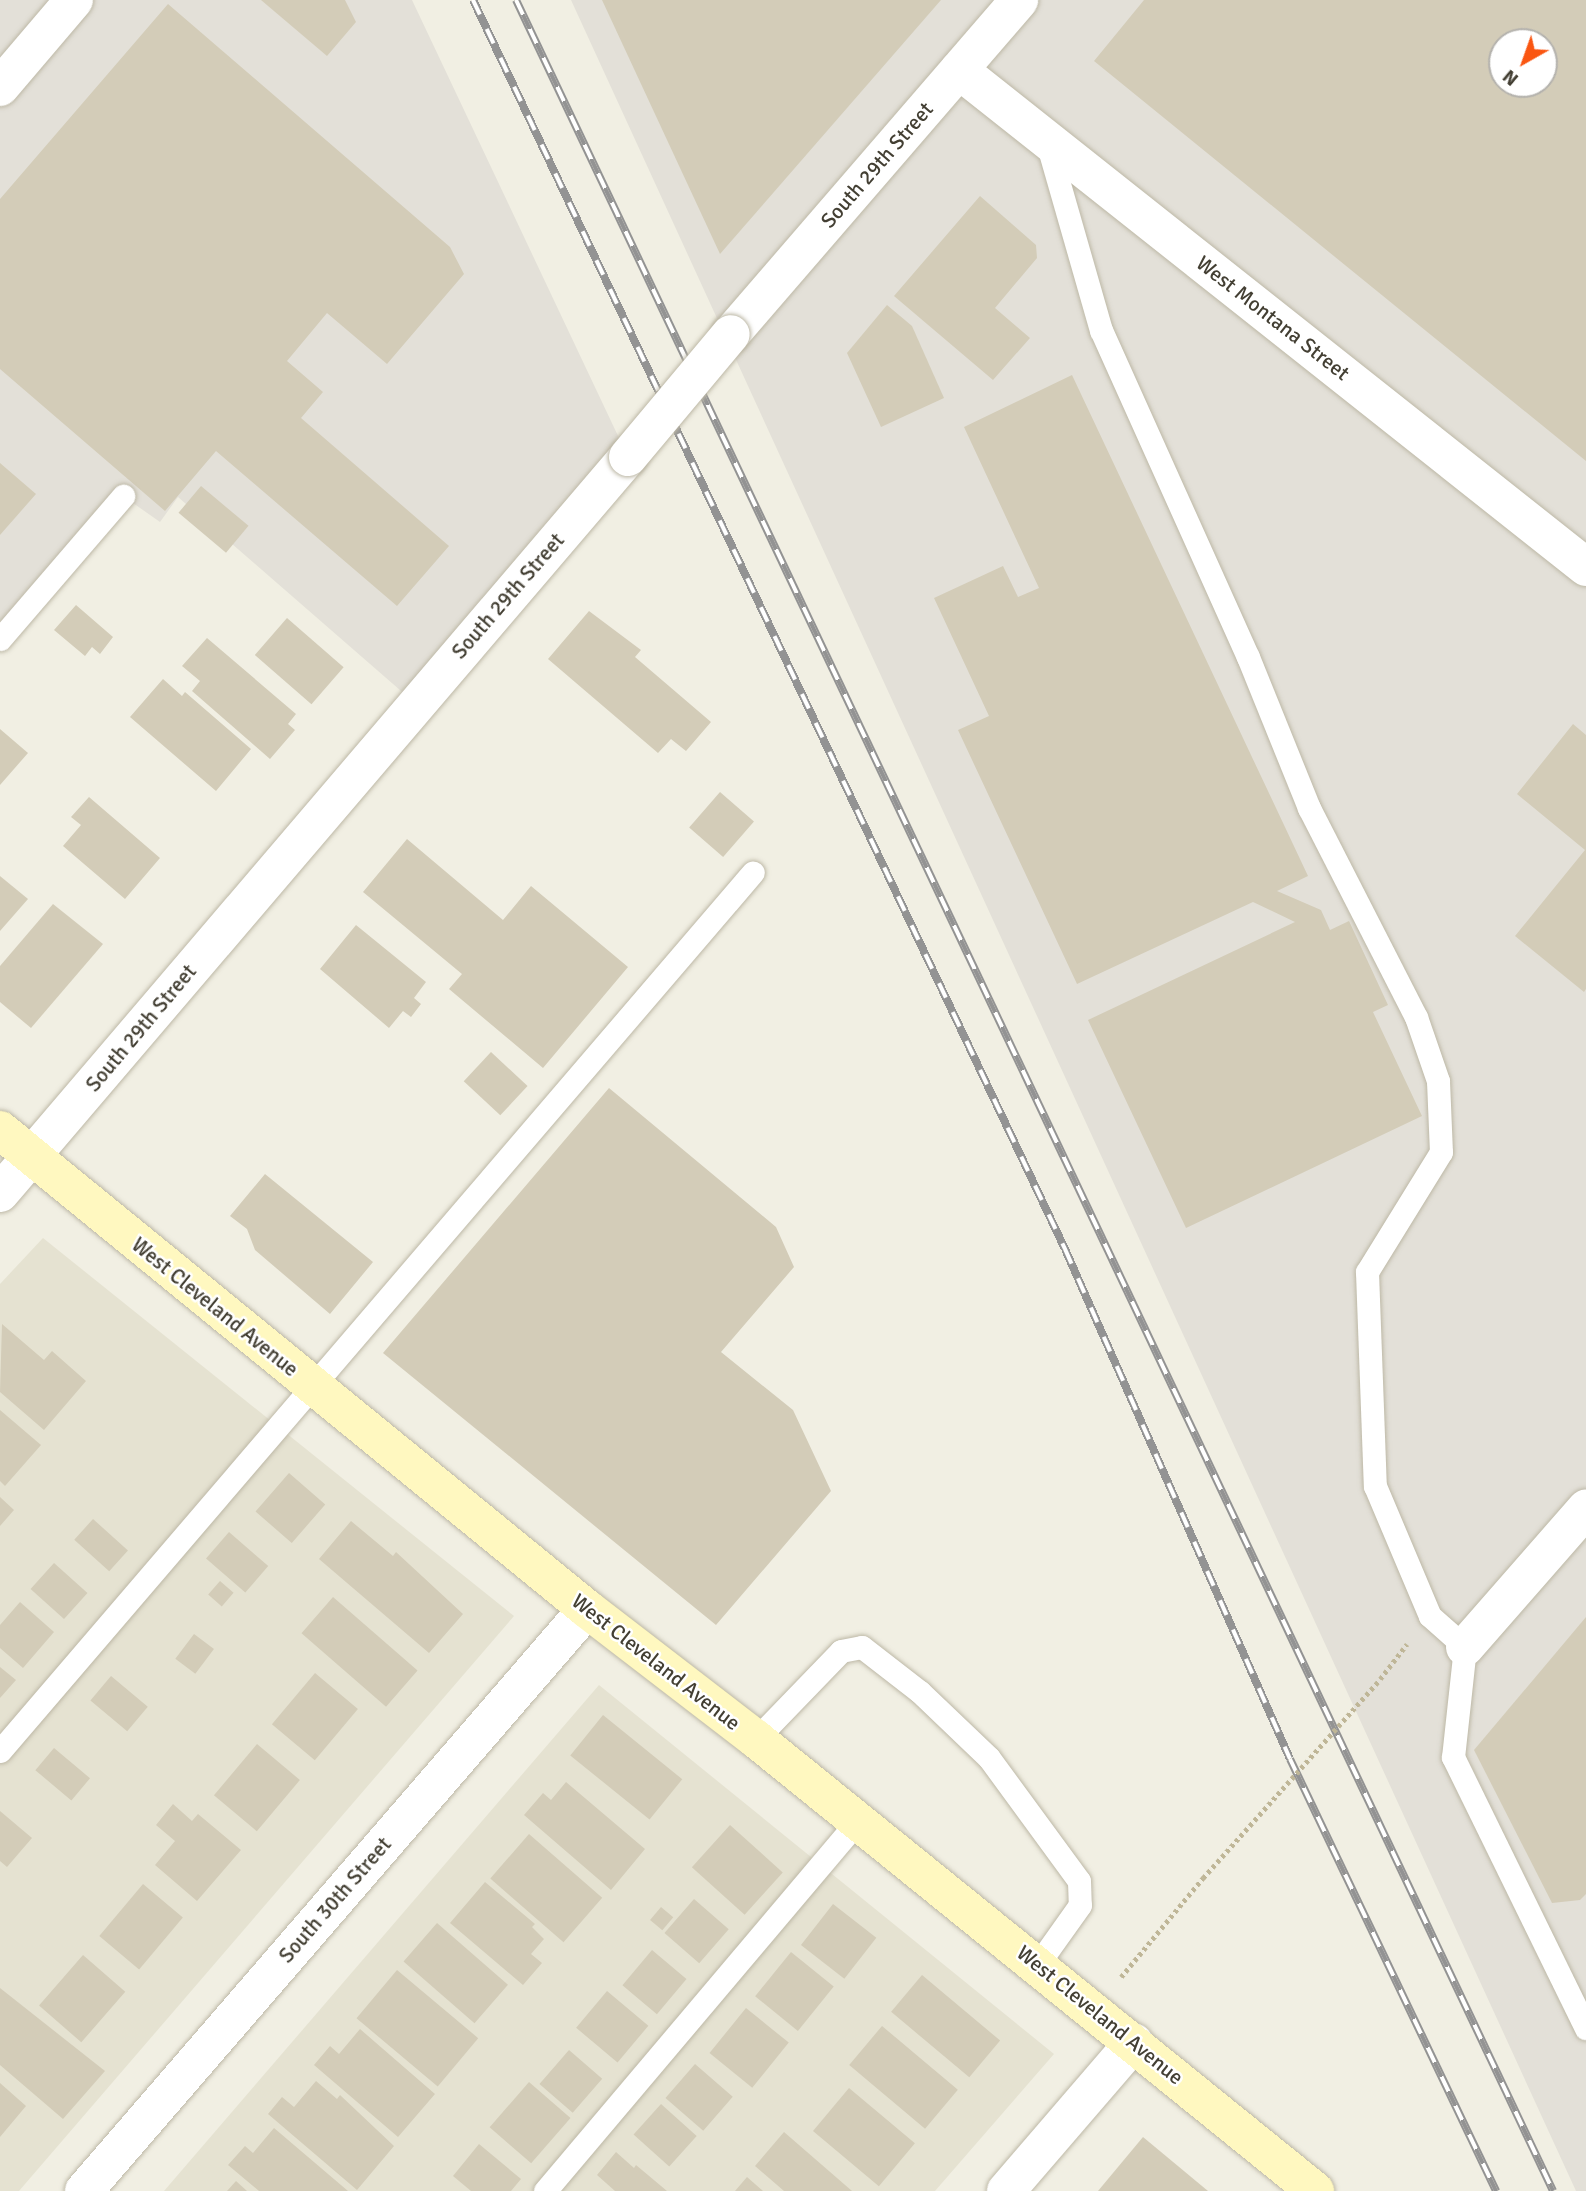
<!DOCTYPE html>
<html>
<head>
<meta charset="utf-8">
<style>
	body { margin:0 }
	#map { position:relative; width:1586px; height:2191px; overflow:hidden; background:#f1efe3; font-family:Signika,sans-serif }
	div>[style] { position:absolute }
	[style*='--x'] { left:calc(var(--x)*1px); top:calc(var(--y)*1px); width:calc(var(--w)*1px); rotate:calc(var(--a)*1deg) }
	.residential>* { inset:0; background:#e5e2d1 }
	.industrial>* { inset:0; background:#e3e0d8 }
	.building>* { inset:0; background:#d3ccb8; transform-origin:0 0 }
	.path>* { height:4.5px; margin-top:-2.25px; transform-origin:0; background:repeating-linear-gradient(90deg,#bfb697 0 3.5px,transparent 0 7px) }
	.roads { filter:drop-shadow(0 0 2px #bdb8a6) drop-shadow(0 0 2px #bdb8a6) }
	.lane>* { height:23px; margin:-11.5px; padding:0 11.5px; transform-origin:11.5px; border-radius:11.5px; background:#fff }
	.street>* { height:38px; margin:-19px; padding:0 19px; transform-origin:19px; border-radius:19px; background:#fff }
	.secondary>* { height:38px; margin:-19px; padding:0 19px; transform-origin:19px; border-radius:19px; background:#fff8c0 }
	.rail>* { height:8px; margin-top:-4px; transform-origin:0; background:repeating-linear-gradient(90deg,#fff 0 16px,#939393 0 32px); box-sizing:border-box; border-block:2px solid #939393 }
	.path-bridge>* { height:4.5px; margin-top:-2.25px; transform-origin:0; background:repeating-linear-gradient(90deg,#bfb697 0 3.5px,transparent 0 7px) }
	.bridges { filter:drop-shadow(0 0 2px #bdb8a6) drop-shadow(0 0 2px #bdb8a6) }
	.street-bridge>* { height:38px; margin:-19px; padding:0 19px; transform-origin:19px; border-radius:19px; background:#fff }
	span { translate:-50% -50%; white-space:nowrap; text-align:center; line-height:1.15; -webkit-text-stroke:5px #fff; paint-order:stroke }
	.street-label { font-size:21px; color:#433f33 }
	.north { position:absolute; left:1488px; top:28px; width:70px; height:70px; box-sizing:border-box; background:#fff; border:2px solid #b4b2ad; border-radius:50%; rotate:220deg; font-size:19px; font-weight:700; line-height:28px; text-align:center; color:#433f33 }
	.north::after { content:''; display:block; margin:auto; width:24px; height:32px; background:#fa5611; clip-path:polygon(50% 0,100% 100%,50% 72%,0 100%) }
</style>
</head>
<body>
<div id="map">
	<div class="residential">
		<i style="clip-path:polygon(43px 1238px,514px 1616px,19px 2191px,0 2191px,0 1284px)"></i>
		<i style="clip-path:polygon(599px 1685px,1054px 2054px,935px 2191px,164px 2191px)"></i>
	</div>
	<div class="industrial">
		<i style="clip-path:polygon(0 0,412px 0,628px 457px,416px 704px,178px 497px,160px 522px,123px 496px,0 639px)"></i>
		<i style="clip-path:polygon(evenodd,571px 0,1586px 0,1586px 2191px,1576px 2191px,571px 0,1502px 42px,1544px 42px,1544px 84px,1502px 84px,1502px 42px)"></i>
	</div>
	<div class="building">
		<i style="clip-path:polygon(261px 0,345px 0,356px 22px,327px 56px)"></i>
		<i style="clip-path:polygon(602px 0,941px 0,720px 254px)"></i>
		<i style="clip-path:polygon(evenodd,1144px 0,1586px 0,1586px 461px,1094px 61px,1144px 0,1502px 42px,1544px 42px,1544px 84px,1502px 84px,1502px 42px)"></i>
		<i style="clip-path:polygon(168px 4px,450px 247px,464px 274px,387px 364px,327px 313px,287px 361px,323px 392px,301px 418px,449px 546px,397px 606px,216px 451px,165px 511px,0 369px,0 199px)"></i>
		<i style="clip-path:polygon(980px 196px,1036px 245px,1037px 258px,995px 308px,1030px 338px,993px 380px,894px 296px)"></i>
		<i style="clip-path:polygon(887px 305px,912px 326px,944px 398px,881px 427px,847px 353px)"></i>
		<i style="clip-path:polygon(1072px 375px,1308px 876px,1277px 891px,1321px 910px,1330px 930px,1349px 921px,1388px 1005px,1373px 1012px,1422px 1116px,1186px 1228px,1088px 1020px,1295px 922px,1253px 902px,1077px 984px,958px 730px,989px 716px,934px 598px,1003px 566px,1018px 597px,1039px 588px,964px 427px)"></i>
		<i style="clip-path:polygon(0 463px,36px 494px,0 535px)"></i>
		<i style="left:201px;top:486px;width:62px;height:35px;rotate:40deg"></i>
		<i style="clip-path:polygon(76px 605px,113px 637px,100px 654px,92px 647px,85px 656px,54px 630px)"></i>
		<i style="clip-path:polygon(589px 611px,641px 650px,635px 657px,711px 722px,686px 751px,671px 739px,658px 753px,548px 659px)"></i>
		<i style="left:287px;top:618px;width:75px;height:49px;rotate:41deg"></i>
		<i style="clip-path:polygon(207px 638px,296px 714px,288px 724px,295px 730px,270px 759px,192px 691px,200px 681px,182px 666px)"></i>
		<i style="clip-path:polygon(163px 679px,182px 696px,185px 692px,251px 749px,216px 791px,130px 717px)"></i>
		<i style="clip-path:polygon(1573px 724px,1586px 735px,1586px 989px,1584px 992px,1515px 936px,1585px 850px,1517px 794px)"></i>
		<i style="clip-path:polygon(0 729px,28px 753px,0 785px)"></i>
		<i style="left:720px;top:792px;width:45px;height:47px;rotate:41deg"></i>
		<i style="clip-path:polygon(89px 797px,160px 858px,125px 899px,63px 846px,81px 825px,71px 817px)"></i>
		<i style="clip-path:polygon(407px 839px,503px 920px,531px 886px,628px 967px,543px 1068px,449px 989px,462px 974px,363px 892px)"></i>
		<i style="clip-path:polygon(0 876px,28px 899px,0 931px)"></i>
		<i style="clip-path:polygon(53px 904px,103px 944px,31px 1028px,0 1002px,0 966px)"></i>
		<i style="clip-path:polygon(356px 925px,426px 982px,414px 998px,421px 1004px,411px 1017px,403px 1011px,389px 1028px,320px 969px)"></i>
		<i style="left:491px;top:1052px;width:50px;height:40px;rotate:43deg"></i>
		<i style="clip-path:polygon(609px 1088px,776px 1227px,794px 1267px,721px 1352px,793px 1410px,831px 1491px,716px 1625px,383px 1353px)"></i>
		<i style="clip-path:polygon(265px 1174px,373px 1262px,330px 1314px,255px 1250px,247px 1229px,230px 1216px)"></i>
		<i style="clip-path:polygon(2px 1324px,44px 1360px,52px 1351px,86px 1381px,44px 1430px,0 1392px)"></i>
		<i style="clip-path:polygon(0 1410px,41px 1445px,5px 1486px,0 1481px)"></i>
		<i style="left:289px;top:1473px;width:48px;height:51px;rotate:41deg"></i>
		<i style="clip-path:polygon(0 1497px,14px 1510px,0 1526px)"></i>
		<i style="left:93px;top:1519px;width:47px;height:28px;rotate:42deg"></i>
		<i style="clip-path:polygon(351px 1521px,393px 1556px,396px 1552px,463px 1614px,429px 1653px,319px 1559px)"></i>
		<i style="left:229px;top:1532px;width:52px;height:35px;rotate:41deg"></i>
		<i style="left:54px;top:1563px;width:45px;height:35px;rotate:42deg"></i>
		<i style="left:220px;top:1581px;width:18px;height:18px;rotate:41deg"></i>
		<i style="left:333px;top:1597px;width:112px;height:48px;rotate:41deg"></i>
		<i style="clip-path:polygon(20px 1602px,54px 1632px,23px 1668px,0 1648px,0 1625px)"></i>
		<i style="clip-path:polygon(1586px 1617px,1586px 1894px,1580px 1900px,1552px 1903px,1474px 1750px)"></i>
		<i style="left:194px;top:1634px;width:25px;height:31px;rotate:37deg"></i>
		<i style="clip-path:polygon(0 1667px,16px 1680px,0 1698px)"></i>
		<i style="left:315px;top:1673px;width:56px;height:67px;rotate:40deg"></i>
		<i style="left:111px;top:1676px;width:48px;height:32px;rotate:40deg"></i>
		<i style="left:603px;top:1715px;width:102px;height:52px;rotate:39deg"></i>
		<i style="left:257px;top:1744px;width:56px;height:67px;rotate:40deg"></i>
		<i style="left:54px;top:1748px;width:47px;height:29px;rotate:40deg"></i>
		<i style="clip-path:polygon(566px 1782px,645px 1849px,611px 1890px,524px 1815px,543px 1793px,551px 1800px)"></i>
		<i style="clip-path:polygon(173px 1804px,192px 1821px,198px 1814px,241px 1850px,197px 1901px,155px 1865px,175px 1841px,156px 1825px)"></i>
		<i style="clip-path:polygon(0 1811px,32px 1838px,7px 1867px,0 1861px)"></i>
		<i style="left:730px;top:1825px;width:71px;height:57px;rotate:42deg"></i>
		<i style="left:529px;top:1834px;width:97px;height:59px;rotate:41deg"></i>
		<i style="clip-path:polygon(485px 1882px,535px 1924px,532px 1927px,544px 1939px,531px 1954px,542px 1963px,523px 1985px,450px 1923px)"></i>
		<i style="left:143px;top:1884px;width:52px;height:68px;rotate:40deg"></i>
		<i style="left:694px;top:1899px;width:46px;height:45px;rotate:41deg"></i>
		<i style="left:833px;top:1904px;width:55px;height:52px;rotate:38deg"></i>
		<i style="left:661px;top:1907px;width:16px;height:17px;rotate:40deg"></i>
		<i style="left:437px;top:1923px;width:94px;height:51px;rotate:41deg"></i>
		<i style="left:652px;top:1950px;width:45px;height:46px;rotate:40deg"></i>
		<i style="left:791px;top:1952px;width:55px;height:57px;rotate:39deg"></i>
		<i style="left:83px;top:1955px;width:56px;height:67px;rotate:41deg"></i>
		<i style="left:397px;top:1970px;width:106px;height:63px;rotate:40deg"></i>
		<i style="left:922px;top:1975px;width:102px;height:48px;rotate:40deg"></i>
		<i style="clip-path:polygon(0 1988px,105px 2071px,63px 2119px,0 2065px)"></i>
		<i style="left:607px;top:1991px;width:54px;height:48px;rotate:40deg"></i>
		<i style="left:746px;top:2008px;width:55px;height:58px;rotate:39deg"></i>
		<i style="left:882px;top:2026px;width:99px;height:51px;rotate:40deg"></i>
		<i style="clip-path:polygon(360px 2029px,435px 2094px,398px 2137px,314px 2065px,330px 2046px,339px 2054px)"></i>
		<i style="left:569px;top:2050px;width:44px;height:45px;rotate:41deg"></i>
		<i style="left:695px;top:2064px;width:50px;height:45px;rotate:41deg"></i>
		<i style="clip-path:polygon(316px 2081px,337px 2099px,340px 2095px,394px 2146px,357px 2190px,268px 2114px,282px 2097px,294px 2107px)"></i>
		<i style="left:529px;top:2082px;width:55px;height:60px;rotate:41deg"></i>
		<i style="clip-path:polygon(0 2083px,26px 2106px,0 2137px)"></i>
		<i style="left:849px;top:2088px;width:86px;height:56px;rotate:40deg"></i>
		<i style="left:661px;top:2104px;width:48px;height:41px;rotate:42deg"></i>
		<i style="clip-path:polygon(274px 2128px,348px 2191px,259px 2191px,228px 2165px,245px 2146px,253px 2153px)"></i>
		<i style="clip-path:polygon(784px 2132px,852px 2191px,784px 2191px,755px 2166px)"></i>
		<i style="clip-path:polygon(1143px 2137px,1208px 2191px,1098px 2191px)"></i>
		<i style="clip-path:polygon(479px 2144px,521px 2179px,511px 2191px,471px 2191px,453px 2176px)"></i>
		<i style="clip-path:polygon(616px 2152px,634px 2168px,636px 2165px,667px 2191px,615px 2191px,597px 2175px)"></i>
		<i style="clip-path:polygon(747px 2177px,763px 2191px,735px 2191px)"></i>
		<i style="clip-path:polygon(236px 2181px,247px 2191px,227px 2191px)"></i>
	</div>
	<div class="path">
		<i style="--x:1380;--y:1679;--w:44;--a:-52.4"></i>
		<i style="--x:1121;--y:1977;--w:129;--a:-50.4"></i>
	</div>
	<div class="roads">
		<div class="lane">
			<i style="--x:1047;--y:142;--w:196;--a:74"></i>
			<i style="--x:1101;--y:330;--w:359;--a:65.8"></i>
			<i style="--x:1248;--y:657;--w:163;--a:68"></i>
			<i style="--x:1309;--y:808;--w:235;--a:62.9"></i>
			<i style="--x:1416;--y:1017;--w:68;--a:71"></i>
			<i style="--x:1438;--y:1081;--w:71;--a:87.6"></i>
			<i style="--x:1441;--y:1152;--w:141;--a:121.7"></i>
			<i style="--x:1367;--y:1272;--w:214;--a:87.9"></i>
			<i style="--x:1375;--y:1486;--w:141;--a:67.1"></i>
			<i style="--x:1430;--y:1616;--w:47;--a:41.5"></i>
			<i style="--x:1465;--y:1647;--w:111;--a:96.2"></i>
			<i style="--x:1453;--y:1757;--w:302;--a:63.9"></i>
			<i style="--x:0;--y:639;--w:189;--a:-49.3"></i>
			<i style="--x:756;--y:1739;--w:122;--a:-46"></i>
			<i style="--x:841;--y:1651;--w:21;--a:-11"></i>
			<i style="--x:862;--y:1647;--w:73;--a:37.8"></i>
			<i style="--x:920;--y:1692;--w:95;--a:43.7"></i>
			<i style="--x:989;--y:1758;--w:152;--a:53.8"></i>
			<i style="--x:1079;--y:1881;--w:24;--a:88"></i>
			<i style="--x:1080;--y:1905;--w:72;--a:125.4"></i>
			<i style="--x:0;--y:1751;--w:1157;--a:-49.41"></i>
			<i style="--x:545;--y:2191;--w:485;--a:-49.8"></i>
		</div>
		<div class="street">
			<i style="--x:959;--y:70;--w:800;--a:38.4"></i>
			<i style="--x:0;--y:87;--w:114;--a:-49.6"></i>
			<i style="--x:731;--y:334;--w:441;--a:-49.2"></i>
			<i style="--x:0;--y:1193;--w:968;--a:-49.53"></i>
			<i style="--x:1465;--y:1647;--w:184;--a:-48.8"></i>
			<i style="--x:84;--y:2191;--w:769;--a:-49.16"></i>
			<i style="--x:1006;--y:2191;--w:196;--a:-49.3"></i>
		</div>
		<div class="secondary">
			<i style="--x:0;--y:1130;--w:758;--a:39.21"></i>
			<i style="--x:587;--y:1609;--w:213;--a:37.6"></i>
			<i style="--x:756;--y:1739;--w:719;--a:38.96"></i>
		</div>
	</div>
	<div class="rail">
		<i style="--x:473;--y:0;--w:1382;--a:64.64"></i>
		<i style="--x:1065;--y:1249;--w:557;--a:66.19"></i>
		<i style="--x:1290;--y:1759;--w:479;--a:64.5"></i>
		<i style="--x:516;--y:0;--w:2424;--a:64.67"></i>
	</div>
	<div class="path-bridge">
		<i style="--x:1203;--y:1878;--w:266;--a:-48.3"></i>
	</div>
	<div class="bridges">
		<div class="street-bridge">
			<i style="--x:628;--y:457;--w:160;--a:-50.1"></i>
		</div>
	</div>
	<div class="street-label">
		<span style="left:877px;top:165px;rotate:-49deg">South 29th Street</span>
		<span style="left:1273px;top:318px;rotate:38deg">West Montana Street</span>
		<span style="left:508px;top:596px;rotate:-49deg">South 29th Street</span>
		<span style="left:141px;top:1028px;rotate:-50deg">South 29th Street</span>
		<span style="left:215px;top:1307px;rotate:39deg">West Cleveland Avenue</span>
		<span style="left:656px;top:1662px;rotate:38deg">West Cleveland Avenue</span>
		<span style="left:335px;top:1900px;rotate:-49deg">South 30th Street</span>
		<span style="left:1100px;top:2015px;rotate:39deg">West Cleveland Avenue</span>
	</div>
	<div class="north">N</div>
</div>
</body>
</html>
